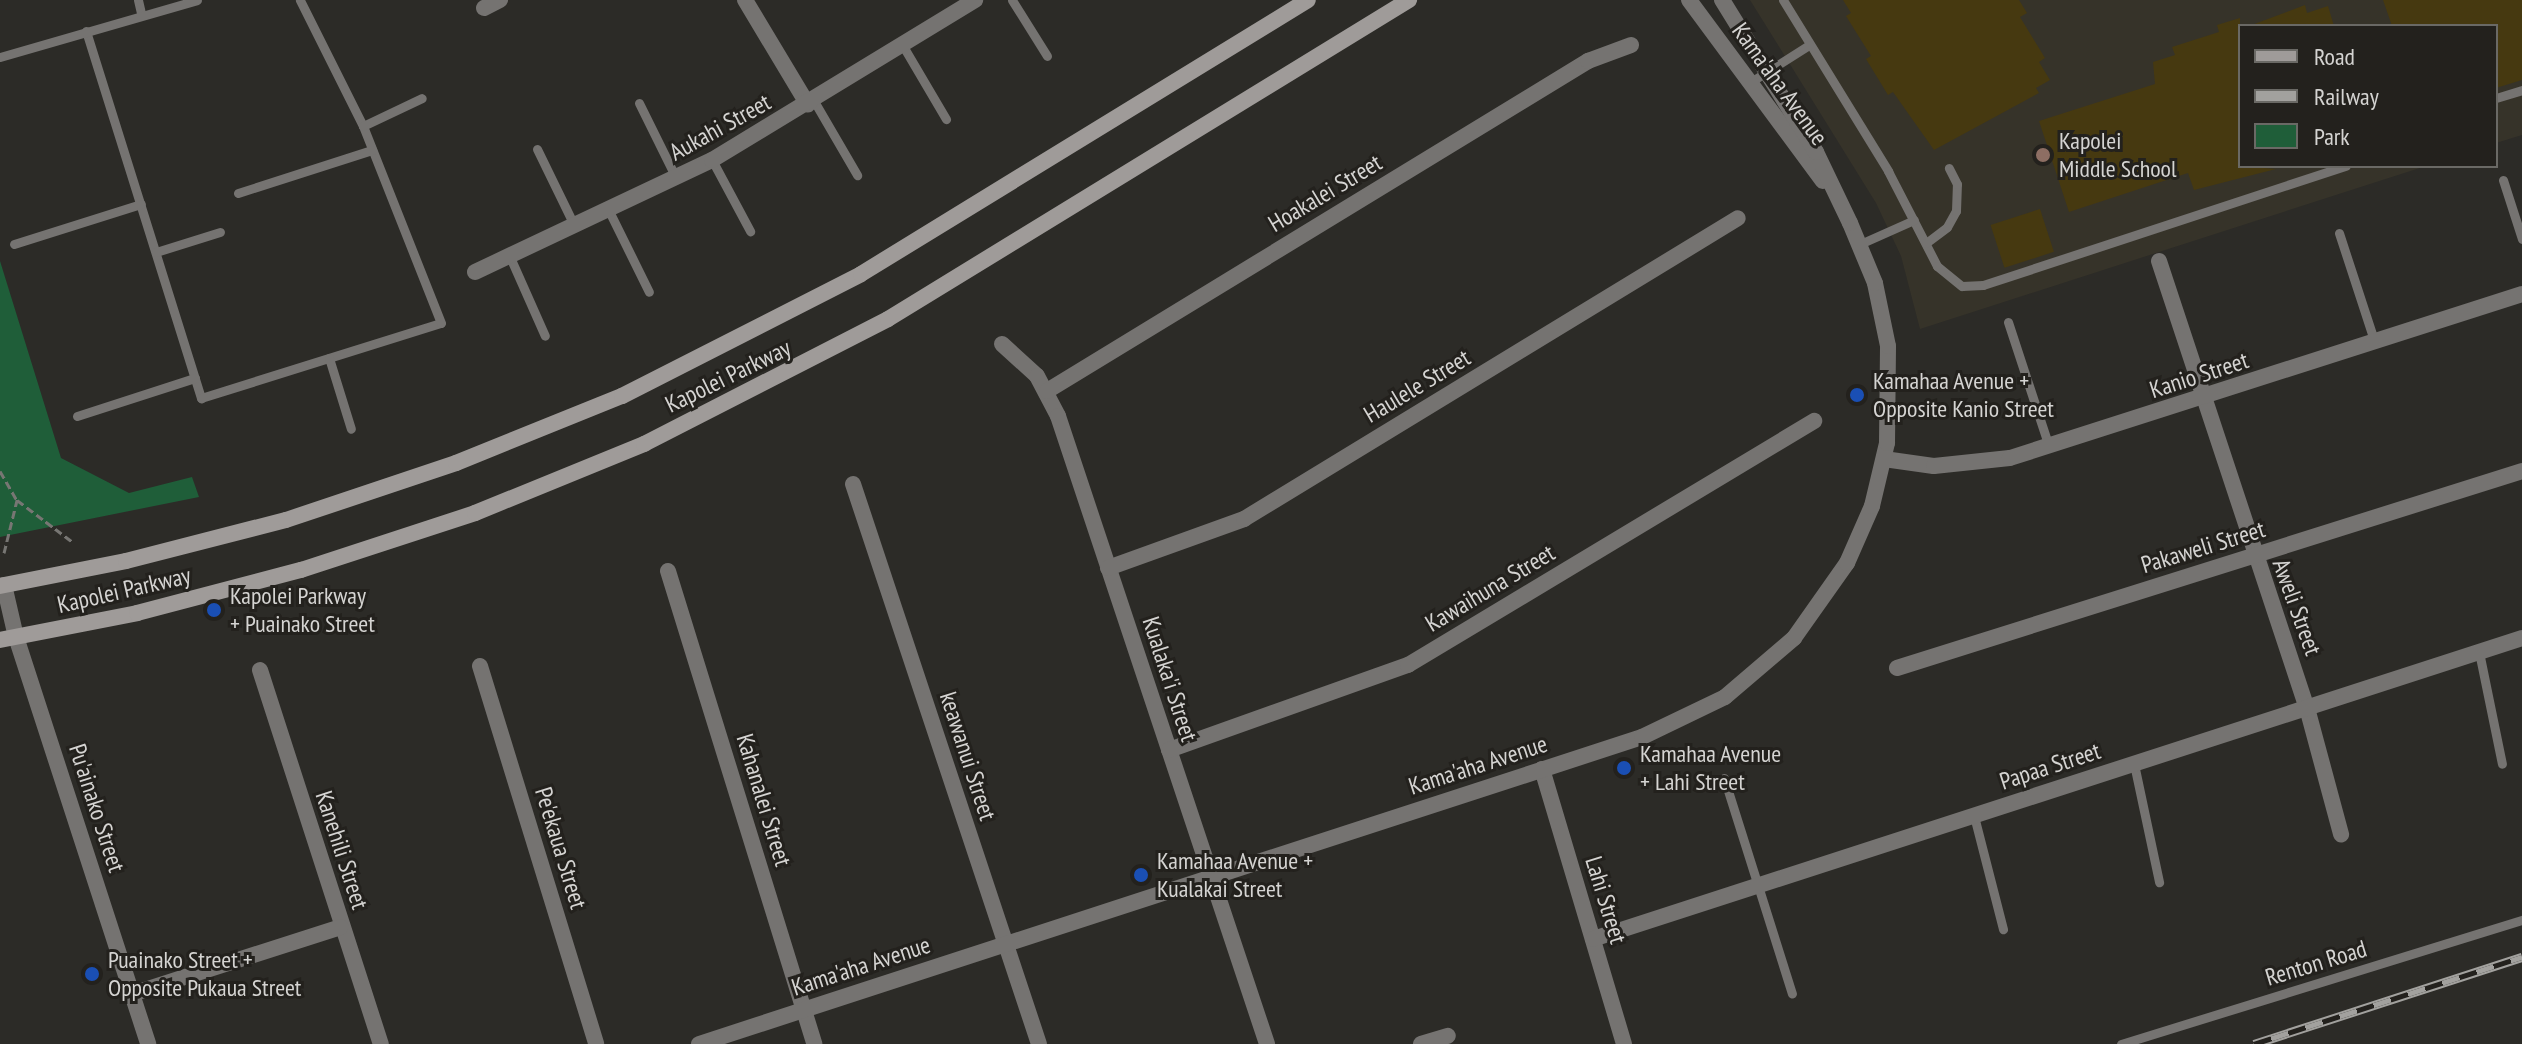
<!DOCTYPE html>
<html>
<head>
<meta charset="utf-8">
<style>
	body { margin:0 }
	#map { position:relative; width:2522px; height:1044px; overflow:hidden; background:#2c2b27; font-family:"PT Sans Narrow",sans-serif }
	div>[style] { position:absolute }
	[style*='--x'] { left:calc(var(--x)*1px); top:calc(var(--y)*1px); width:calc(var(--w)*1px); rotate:calc(var(--a)*1deg) }
	.built>* { inset:0; background:#363329 }
	.green>* { inset:0; background:#1f5e39 }
	.building>* { inset:0; background:#463910; transform-origin:0 0 }
	.path>* { height:3px; margin-top:-1.5px; transform-origin:0; background:repeating-linear-gradient(90deg,#777673 0 8px,transparent 0 12px) }
	.service>* { height:9px; margin:-4.5px; padding:0 4.5px; transform-origin:4.5px; border-radius:4.5px; background:#757371 }
	.minor>* { height:16px; margin:-8px; padding:0 8px; transform-origin:8px; border-radius:8px; background:#757371 }
	.tertiary>* { height:16px; margin:-8px; padding:0 8px; transform-origin:8px; border-radius:8px; background:#757371 }
	.secondary>* { height:16px; margin:-8px; padding:0 8px; transform-origin:8px; border-radius:8px; background:#9f9b99 }
	.rail>* { height:9px; margin-top:-4.5px; transform-origin:0; background:repeating-linear-gradient(90deg,#23211d 0 18px,#a2a19e 0 36px); box-sizing:border-box; border-block:2px solid #a2a19e }
	.dots>* { width:22px; height:22px; translate:-50% -50%; box-sizing:border-box; border:4px solid #23211d; border-radius:50% }
	span { translate:-50% -50%; white-space:nowrap; text-align:center; line-height:1.15; -webkit-text-stroke:6px #23211d; paint-order:stroke }
	.street-label { font-size:24px; color:#d5d4d2 }
	.poi-label { font-size:24px; color:#d5d4d2 }
	.left { translate:0 -50%; text-align:left }
	.legend { position:absolute; left:2238px; top:24px; width:260px; height:144px; box-sizing:border-box; background:#23211d; border:2px solid #6a6965; margin:0; padding:10px 14px; list-style:none; font-size:24px; color:#d5d4d2 }
	.legend li { display:flex; align-items:center; gap:16px; height:40px }
	.legend b { width:40px; border:2px solid #6a6965 }
</style>
</head>
<body>
<div id="map">
	<div class="built">
		<i style="clip-path:polygon(1750px 0,2522px 0,2522px 135px,2496px 143px,2496px 26px,2240px 26px,2240px 166px,2426px 166px,1920px 329px,1901px 256px,1876px 203px)"></i>
	</div>
	<div class="green">
		<i style="clip-path:polygon(0 261px,61px 458px,129px 493px,192px 477px,199px 497px,0 537px)"></i>
	</div>
	<div class="building">
		<i style="clip-path:polygon(1843px 0,2019px 0,2027px 13px,2020px 17px,2045px 58px,2039px 62px,2050px 80px,2036px 88px,2039px 93px,1934px 150px,1893px 92px,1888px 95px,1866px 59px,1871px 56px,1846px 16px,1851px 13px)"></i>
		<i style="clip-path:polygon(2383px 0,2522px 0,2522px 80px,2496px 88px,2496px 26px,2392px 26px)"></i>
		<i style="clip-path:polygon(2305px 5px,2307px 13px,2328px 6px,2334px 26px,2249px 26px)"></i>
		<i style="clip-path:polygon(2240px 18px,2240px 166px,2276px 169px,2194px 190px,2188px 173px,2069px 212px,2039px 121px,2155px 84px,2153px 62px,2175px 55px,2172px 47px,2219px 32px,2217px 25px)"></i>
		<i style="left:2040px;top:209px;width:45px;height:52px;rotate:72deg"></i>
	</div>
	<div class="path">
		<i style="--x:0;--y:471;--w:34;--a:60"></i>
		<i style="--x:4;--y:553;--w:55;--a:-76.2"></i>
		<i style="--x:17;--y:500;--w:71;--a:37"></i>
	</div>
	<div class="service">
		<i style="--x:138;--y:0;--w:13;--a:77"></i>
		<i style="--x:1012;--y:0;--w:66;--a:58"></i>
		<i style="--x:1783;--y:0;--w:201;--a:58.4"></i>
		<i style="--x:1888;--y:171;--w:107;--a:62.7"></i>
		<i style="--x:1937;--y:266;--w:32;--a:39"></i>
		<i style="--x:1962;--y:286;--w:21;--a:-3"></i>
		<i style="--x:1983;--y:285;--w:382;--a:-18.2"></i>
		<i style="--x:86;--y:31;--w:385;--a:72.6"></i>
		<i style="--x:201;--y:398;--w:251;--a:-17.4"></i>
		<i style="--x:441;--y:323;--w:212;--a:-111.6"></i>
		<i style="--x:363;--y:126;--w:141;--a:-116.6"></i>
		<i style="--x:903;--y:46;--w:85;--a:59.5"></i>
		<i style="--x:0;--y:57;--w:205;--a:-16.1"></i>
		<i style="--x:1749;--y:83;--w:71;--a:-32.3"></i>
		<i style="--x:2496;--y:98;--w:27;--a:-17"></i>
		<i style="--x:814;--y:101;--w:86;--a:59.8"></i>
		<i style="--x:639;--y:103;--w:84;--a:63.7"></i>
		<i style="--x:363;--y:126;--w:65;--a:-25.4"></i>
		<i style="--x:537;--y:149;--w:87;--a:64"></i>
		<i style="--x:712;--y:160;--w:81;--a:61.8"></i>
		<i style="--x:2503;--y:180;--w:62;--a:72.1"></i>
		<i style="--x:238;--y:193;--w:141;--a:-17.8"></i>
		<i style="--x:609;--y:211;--w:90;--a:63.7"></i>
		<i style="--x:2339;--y:233;--w:116;--a:71.9"></i>
		<i style="--x:1926;--y:243;--w:26;--a:-37"></i>
		<i style="--x:1947;--y:227;--w:18;--a:-61"></i>
		<i style="--x:1956;--y:211;--w:27;--a:-88"></i>
		<i style="--x:1957;--y:184;--w:18;--a:-117"></i>
		<i style="--x:14;--y:244;--w:133;--a:-17.5"></i>
		<i style="--x:1860;--y:244;--w:59;--a:-24"></i>
		<i style="--x:156;--y:252;--w:67;--a:-17.4"></i>
		<i style="--x:510;--y:257;--w:86;--a:66.1"></i>
		<i style="--x:2008;--y:322;--w:132;--a:71.8"></i>
		<i style="--x:329;--y:358;--w:74;--a:72.8"></i>
		<i style="--x:77;--y:416;--w:124;--a:-17.9"></i>
		<i style="--x:2479;--y:652;--w:114;--a:78.4"></i>
		<i style="--x:2134;--y:764;--w:121;--a:78"></i>
		<i style="--x:1724;--y:778;--w:226;--a:72.5"></i>
		<i style="--x:1974;--y:816;--w:117;--a:75.6"></i>
		<i style="--x:2121;--y:1044;--w:420;--a:-17.2"></i>
	</div>
	<div class="minor">
		<i style="--x:745;--y:0;--w:122;--a:59"></i>
		<i style="--x:484;--y:8;--w:18;--a:-27"></i>
		<i style="--x:2159;--y:261;--w:471;--a:71.7"></i>
		<i style="--x:2307;--y:708;--w:131;--a:74.9"></i>
		<i style="--x:475;--y:272;--w:262;--a:-25.3"></i>
		<i style="--x:712;--y:160;--w:308;--a:-31.3"></i>
		<i style="--x:1002;--y:344;--w:47;--a:42.4"></i>
		<i style="--x:1037;--y:376;--w:45;--a:62.3"></i>
		<i style="--x:1058;--y:416;--w:662;--a:71.59"></i>
		<i style="--x:1047;--y:391;--w:634;--a:-31.38"></i>
		<i style="--x:1588;--y:61;--w:46;--a:-20.4"></i>
		<i style="--x:1884;--y:459;--w:50;--a:8"></i>
		<i style="--x:1934;--y:466;--w:76;--a:-6"></i>
		<i style="--x:2010;--y:458;--w:538;--a:-17.76"></i>
		<i style="--x:853;--y:484;--w:590;--a:71.63"></i>
		<i style="--x:1108;--y:568;--w:145;--a:-19.8"></i>
		<i style="--x:1244;--y:519;--w:578;--a:-31.35"></i>
		<i style="--x:668;--y:571;--w:495;--a:72.8"></i>
		<i style="--x:480;--y:666;--w:395;--a:72.9"></i>
		<i style="--x:1897;--y:668;--w:655;--a:-17.49"></i>
		<i style="--x:260;--y:670;--w:393;--a:72.1"></i>
		<i style="--x:1169;--y:750;--w:254;--a:-19.6"></i>
		<i style="--x:1408;--y:665;--w:474;--a:-31"></i>
		<i style="--x:1542;--y:769;--w:287;--a:73.4"></i>
		<i style="--x:1593;--y:939;--w:977;--a:-17.95"></i>
		<i style="--x:132;--y:994;--w:219;--a:-17.8"></i>
		<i style="--x:1421;--y:1044;--w:28;--a:-17"></i>
	</div>
	<div class="tertiary">
		<i style="--x:1689;--y:0;--w:225;--a:53.5"></i>
		<i style="--x:4;--y:585;--w:53;--a:77"></i>
		<i style="--x:16;--y:637;--w:428;--a:72"></i>
		<i style="--x:699;--y:1044;--w:992;--a:-18.03"></i>
		<i style="--x:1642;--y:737;--w:92;--a:-25.7"></i>
		<i style="--x:1725;--y:697;--w:91;--a:-40.5"></i>
		<i style="--x:1794;--y:638;--w:92;--a:-54.8"></i>
		<i style="--x:1847;--y:563;--w:62;--a:-66.3"></i>
		<i style="--x:1872;--y:506;--w:65;--a:-76.6"></i>
		<i style="--x:1887;--y:443;--w:97;--a:-89.4"></i>
		<i style="--x:1888;--y:346;--w:64;--a:-101.7"></i>
		<i style="--x:1875;--y:283;--w:65;--a:-112.6"></i>
		<i style="--x:1850;--y:223;--w:79;--a:-115.6"></i>
		<i style="--x:1816;--y:152;--w:179;--a:-121.7"></i>
	</div>
	<div class="secondary">
		<i style="--x:0;--y:586;--w:128;--a:-11.2"></i>
		<i style="--x:126;--y:561;--w:165;--a:-14.4"></i>
		<i style="--x:286;--y:520;--w:179;--a:-18.5"></i>
		<i style="--x:456;--y:463;--w:179;--a:-22"></i>
		<i style="--x:622;--y:396;--w:268;--a:-27"></i>
		<i style="--x:861;--y:274;--w:524;--a:-31.51"></i>
		<i style="--x:0;--y:640;--w:140;--a:-11.1"></i>
		<i style="--x:137;--y:613;--w:170;--a:-14.7"></i>
		<i style="--x:301;--y:570;--w:183;--a:-18.1"></i>
		<i style="--x:475;--y:513;--w:183;--a:-22.2"></i>
		<i style="--x:644;--y:444;--w:274;--a:-27.1"></i>
		<i style="--x:888;--y:319;--w:611;--a:-31.48"></i>
	</div>
	<div class="rail">
		<i style="--x:2254;--y:1044;--w:282;--a:-18"></i>
	</div>
	<div class="dots">
		<i style="left:2043px;top:155px;background:#8d6e63"></i>
		<i style="left:1857px;top:395px;background:#1a4fb4"></i>
		<i style="left:214px;top:610px;background:#1a4fb4"></i>
		<i style="left:1624px;top:768px;background:#1a4fb4"></i>
		<i style="left:1141px;top:875px;background:#1a4fb4"></i>
		<i style="left:92px;top:974px;background:#1a4fb4"></i>
	</div>
	<div class="street-label">
		<span style="left:1780px;top:84px;rotate:54deg">Kama'aha Avenue</span>
		<span style="left:720px;top:127px;rotate:-29deg">Aukahi Street</span>
		<span style="left:1325px;top:193px;rotate:-31deg">Hoakalei Street</span>
		<span style="left:2199px;top:375px;rotate:-18deg">Kanio Street</span>
		<span style="left:728px;top:376px;rotate:-26deg">Kapolei Parkway</span>
		<span style="left:1417px;top:386px;rotate:-31deg">Haulele Street</span>
		<span style="left:2203px;top:547px;rotate:-17deg">Pakaweli Street</span>
		<span style="left:1490px;top:588px;rotate:-31deg">Kawaihuna Street</span>
		<span style="left:124px;top:590px;rotate:-13deg">Kapolei Parkway</span>
		<span style="left:2297px;top:607px;rotate:70deg">Aweli Street</span>
		<span style="left:1170px;top:679px;rotate:72deg">Kualaka'i Street</span>
		<span style="left:968px;top:756px;rotate:72deg">keawanui Street</span>
		<span style="left:1478px;top:765px;rotate:-18deg">Kama'aha Avenue</span>
		<span style="left:2050px;top:766px;rotate:-18deg">Papaa Street</span>
		<span style="left:764px;top:800px;rotate:73deg">Kahanalei Street</span>
		<span style="left:97px;top:808px;rotate:72deg">Pu'ainako Street</span>
		<span style="left:561px;top:848px;rotate:73deg">Pe'ekaua Street</span>
		<span style="left:342px;top:850px;rotate:72deg">Kanehili Street</span>
		<span style="left:1606px;top:900px;rotate:73deg">Lahi Street</span>
		<span style="left:2316px;top:963px;rotate:-17deg">Renton Road</span>
		<span style="left:861px;top:966px;rotate:-18deg">Kama'aha Avenue</span>
	</div>
	<div class="poi-label">
		<span class="left" style="left:2059px;top:155px">Kapolei<br>Middle School</span>
		<span class="left" style="left:1873px;top:395px">Kamahaa Avenue +<br>Opposite Kanio Street</span>
		<span class="left" style="left:230px;top:610px">Kapolei Parkway<br>+ Puainako Street</span>
		<span class="left" style="left:1640px;top:768px">Kamahaa Avenue<br>+ Lahi Street</span>
		<span class="left" style="left:1157px;top:875px">Kamahaa Avenue +<br>Kualakai Street</span>
		<span class="left" style="left:108px;top:974px">Puainako Street +<br>Opposite Pukaua Street</span>
	</div>
	<ul class="legend">
	<li><b style="height:10px;background:#9f9b99"></b>Road</li>
	<li><b style="height:10px;background:#a2a19e"></b>Railway</li>
	<li><b style="height:22px;background:#1f5e39"></b>Park</li>
	</ul>
</div>
</body>
</html>
